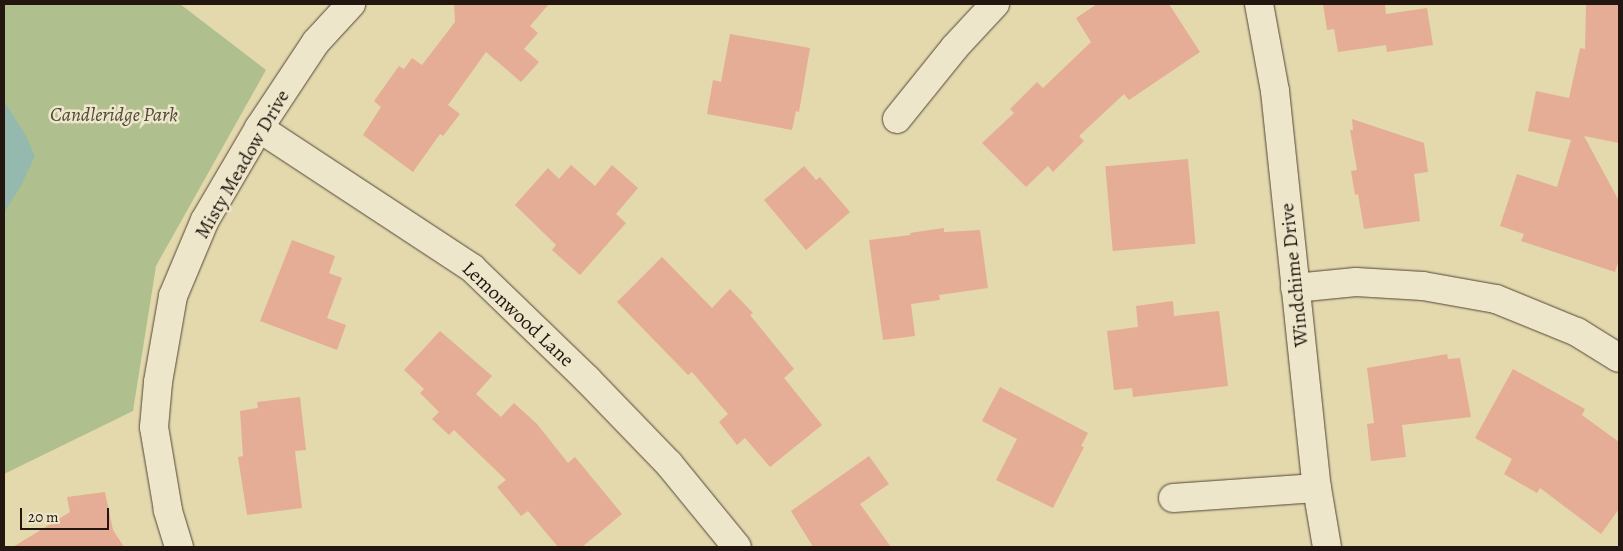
<!DOCTYPE html>
<html>
<head>
<meta charset="utf-8">
<style>
	body { margin:0 }
	#map { position:relative; width:1623px; height:551px; overflow:hidden; background:#e4d8ad; font-family:Alegreya,serif }
	div>[style] { position:absolute }
	[style*='--x'] { left:calc(var(--x)*1px); top:calc(var(--y)*1px); width:calc(var(--w)*1px); rotate:calc(var(--a)*1deg) }
	.green>* { inset:0; background:#afc08e }
	.water>* { inset:0; background:#95b9ae }
	.building>* { inset:0; background:#e5ad96; transform-origin:0 0 }
	.roads { filter:drop-shadow(0 0 1px #534638) drop-shadow(0 0 1px #534638) }
	.minor>* { height:28px; margin:-14px; padding:0 14px; transform-origin:14px; border-radius:14px; background:#ede6ca }
	span { translate:-50% -50%; white-space:nowrap; text-align:center; line-height:1.15; -webkit-text-stroke:5px #ede6ca; paint-order:stroke }
	.park-label { font-size:20px; color:#4d4936; font-style:italic }
	.street-label { font-size:20px; color:#231611 }
	.frame { position:absolute; inset:0; border:5px solid #231611; pointer-events:none }
	.scale { position:absolute; left:20px; top:508px; width:89px; height:22px; box-sizing:border-box; border:2px solid #231611; border-top:0; padding-left:6px; font-size:15px; line-height:18px; white-space:nowrap; color:#231611; -webkit-text-stroke:4px #ede6ca; paint-order:stroke }
</style>
</head>
<body>
<div id="map">
	<div class="green">
		<i style="clip-path:polygon(4px 4px,180px 4px,266px 70px,156px 266px,133px 411px,4px 474px)"></i>
	</div>
	<div class="water">
		<i style="clip-path:polygon(4px 101px,25px 134px,35px 156px,22px 184px,4px 213px)"></i>
	</div>
	<div class="building">
		<i style="clip-path:polygon(454px 4px,549px 4px,530px 26px,538px 33px,524px 49px,539px 62px,521px 82px,486px 52px,448px 105px,460px 114px,443px 136px,440px 134px,413px 172px,363px 135px,381px 107px,374px 101px,399px 66px,404px 69px,412px 58px,422px 65px,455px 22px)"></i>
		<i style="clip-path:polygon(1097px 4px,1169px 4px,1200px 52px,1129px 100px,1124px 94px,1079px 136px,1084px 141px,1053px 172px,1048px 166px,1026px 187px,982px 143px,1014px 113px,1010px 109px,1037px 82px,1043px 88px,1091px 42px,1076px 18px)"></i>
		<i style="clip-path:polygon(1323px 4px,1385px 4px,1386px 14px,1427px 8px,1433px 45px,1387px 52px,1386px 45px,1338px 52px,1334px 29px,1327px 30px)"></i>
		<i style="clip-path:polygon(1586px 4px,1619px 4px,1619px 143px,1584px 136px,1619px 201px,1619px 259px,1615px 272px,1521px 241px,1524px 234px,1500px 226px,1517px 174px,1557px 187px,1571px 140px,1528px 131px,1536px 91px,1569px 98px,1580px 48px,1585px 49px)"></i>
		<i style="clip-path:polygon(730px 34px,810px 48px,799px 112px,796px 111px,792px 130px,707px 114px,713px 80px,721px 82px)"></i>
		<i style="clip-path:polygon(1352px 119px,1424px 143px,1428px 172px,1414px 174px,1420px 221px,1364px 229px,1358px 194px,1355px 195px,1351px 171px,1357px 170px,1350px 130px,1353px 130px)"></i>
		<i style="left:1188px;top:159px;width:85px;height:83px;rotate:85deg"></i>
		<i style="clip-path:polygon(571px 165px,595px 186px,612px 165px,638px 188px,616px 214px,626px 223px,580px 275px,552px 250px,556px 245px,515px 205px,548px 168px,559px 179px)"></i>
		<i style="clip-path:polygon(804px 166px,816px 180px,820px 177px,850px 212px,806px 250px,764px 200px)"></i>
		<i style="clip-path:polygon(944px 228px,944px 232px,980px 230px,988px 288px,939px 295px,940px 300px,911px 304px,915px 336px,883px 340px,869px 240px,911px 235px,910px 233px)"></i>
		<i style="clip-path:polygon(292px 240px,335px 256px,329px 273px,342px 278px,327px 318px,346px 325px,337px 350px,260px 321px)"></i>
		<i style="clip-path:polygon(662px 257px,712px 308px,730px 289px,753px 313px,750px 315px,794px 369px,784px 378px,822px 425px,770px 467px,745px 438px,737px 445px,719px 422px,728px 414px,692px 372px,688px 375px,617px 302px)"></i>
		<i style="clip-path:polygon(1173px 301px,1174px 316px,1219px 311px,1228px 386px,1133px 397px,1132px 388px,1114px 390px,1107px 331px,1138px 327px,1136px 306px)"></i>
		<i style="clip-path:polygon(440px 331px,492px 376px,476px 394px,501px 417px,514px 403px,537px 424px,568px 463px,575px 457px,622px 514px,582px 547px,558px 547px,528px 511px,521px 516px,497px 487px,506px 480px,454px 430px,449px 435px,432px 419px,439px 412px,420px 393px,424px 389px,404px 370px)"></i>
		<i style="clip-path:polygon(1447px 354px,1448px 359px,1460px 358px,1471px 417px,1402px 425px,1406px 457px,1371px 461px,1367px 424px,1374px 423px,1367px 368px)"></i>
		<i style="clip-path:polygon(1513px 369px,1585px 409px,1582px 415px,1619px 442px,1619px 509px,1601px 534px,1540px 488px,1537px 493px,1504px 474px,1512px 459px,1475px 438px)"></i>
		<i style="clip-path:polygon(1000px 387px,1088px 433px,1081px 446px,1084px 447px,1053px 508px,996px 480px,1017px 439px,982px 421px)"></i>
		<i style="clip-path:polygon(300px 397px,306px 450px,295px 451px,302px 508px,247px 515px,238px 457px,243px 456px,240px 411px,258px 408px,257px 402px)"></i>
		<i style="clip-path:polygon(869px 456px,889px 484px,860px 504px,891px 547px,813px 547px,791px 511px)"></i>
		<i style="clip-path:polygon(105px 492px,113px 530px,124px 547px,13px 547px,70px 512px,67px 497px)"></i>
	</div>
	<div class="roads">
		<div class="minor">
			<i style="--x:1259;--y:4;--w:88;--a:79.6"></i>
			<i style="--x:1275;--y:91;--w:399;--a:84"></i>
			<i style="--x:1317;--y:488;--w:60;--a:80.4"></i>
			<i style="--x:897;--y:119;--w:92;--a:-51.1"></i>
			<i style="--x:955;--y:47;--w:59;--a:-47.1"></i>
			<i style="--x:259;--y:128;--w:255;--a:33.3"></i>
			<i style="--x:472;--y:268;--w:160;--a:44"></i>
			<i style="--x:587;--y:379;--w:118;--a:46"></i>
			<i style="--x:669;--y:464;--w:107;--a:50.7"></i>
			<i style="--x:1295;--y:288;--w:61;--a:-5.6"></i>
			<i style="--x:1356;--y:282;--w:67;--a:3.4"></i>
			<i style="--x:1423;--y:286;--w:74;--a:10.1"></i>
			<i style="--x:1496;--y:299;--w:87;--a:22.2"></i>
			<i style="--x:1577;--y:332;--w:49;--a:31.8"></i>
			<i style="--x:1173;--y:498;--w:144;--a:-4"></i>
			<i style="--x:179;--y:547;--w:39;--a:-107"></i>
			<i style="--x:168;--y:510;--w:84;--a:-99.6"></i>
			<i style="--x:154;--y:427;--w:45;--a:-84.9"></i>
			<i style="--x:158;--y:382;--w:87;--a:-80.1"></i>
			<i style="--x:173;--y:296;--w:82;--a:-67.2"></i>
			<i style="--x:205;--y:220;--w:107;--a:-59.6"></i>
			<i style="--x:259;--y:128;--w:103;--a:-56.5"></i>
			<i style="--x:316;--y:42;--w:52;--a:-47.4"></i>
		</div>
	</div>
	<div class="park-label">
		<span style="left:114px;top:114px">Candleridge Park</span>
	</div>
	<div class="street-label">
		<span style="left:242px;top:164px;rotate:-60deg">Misty Meadow Drive</span>
		<span style="left:1294px;top:275px;rotate:-96deg">Windchime Drive</span>
		<span style="left:518px;top:314px;rotate:43deg">Lemonwood Lane</span>
	</div>
	<div class="frame"></div>
	<div class="scale">20 m</div>
</div>
</body>
</html>
